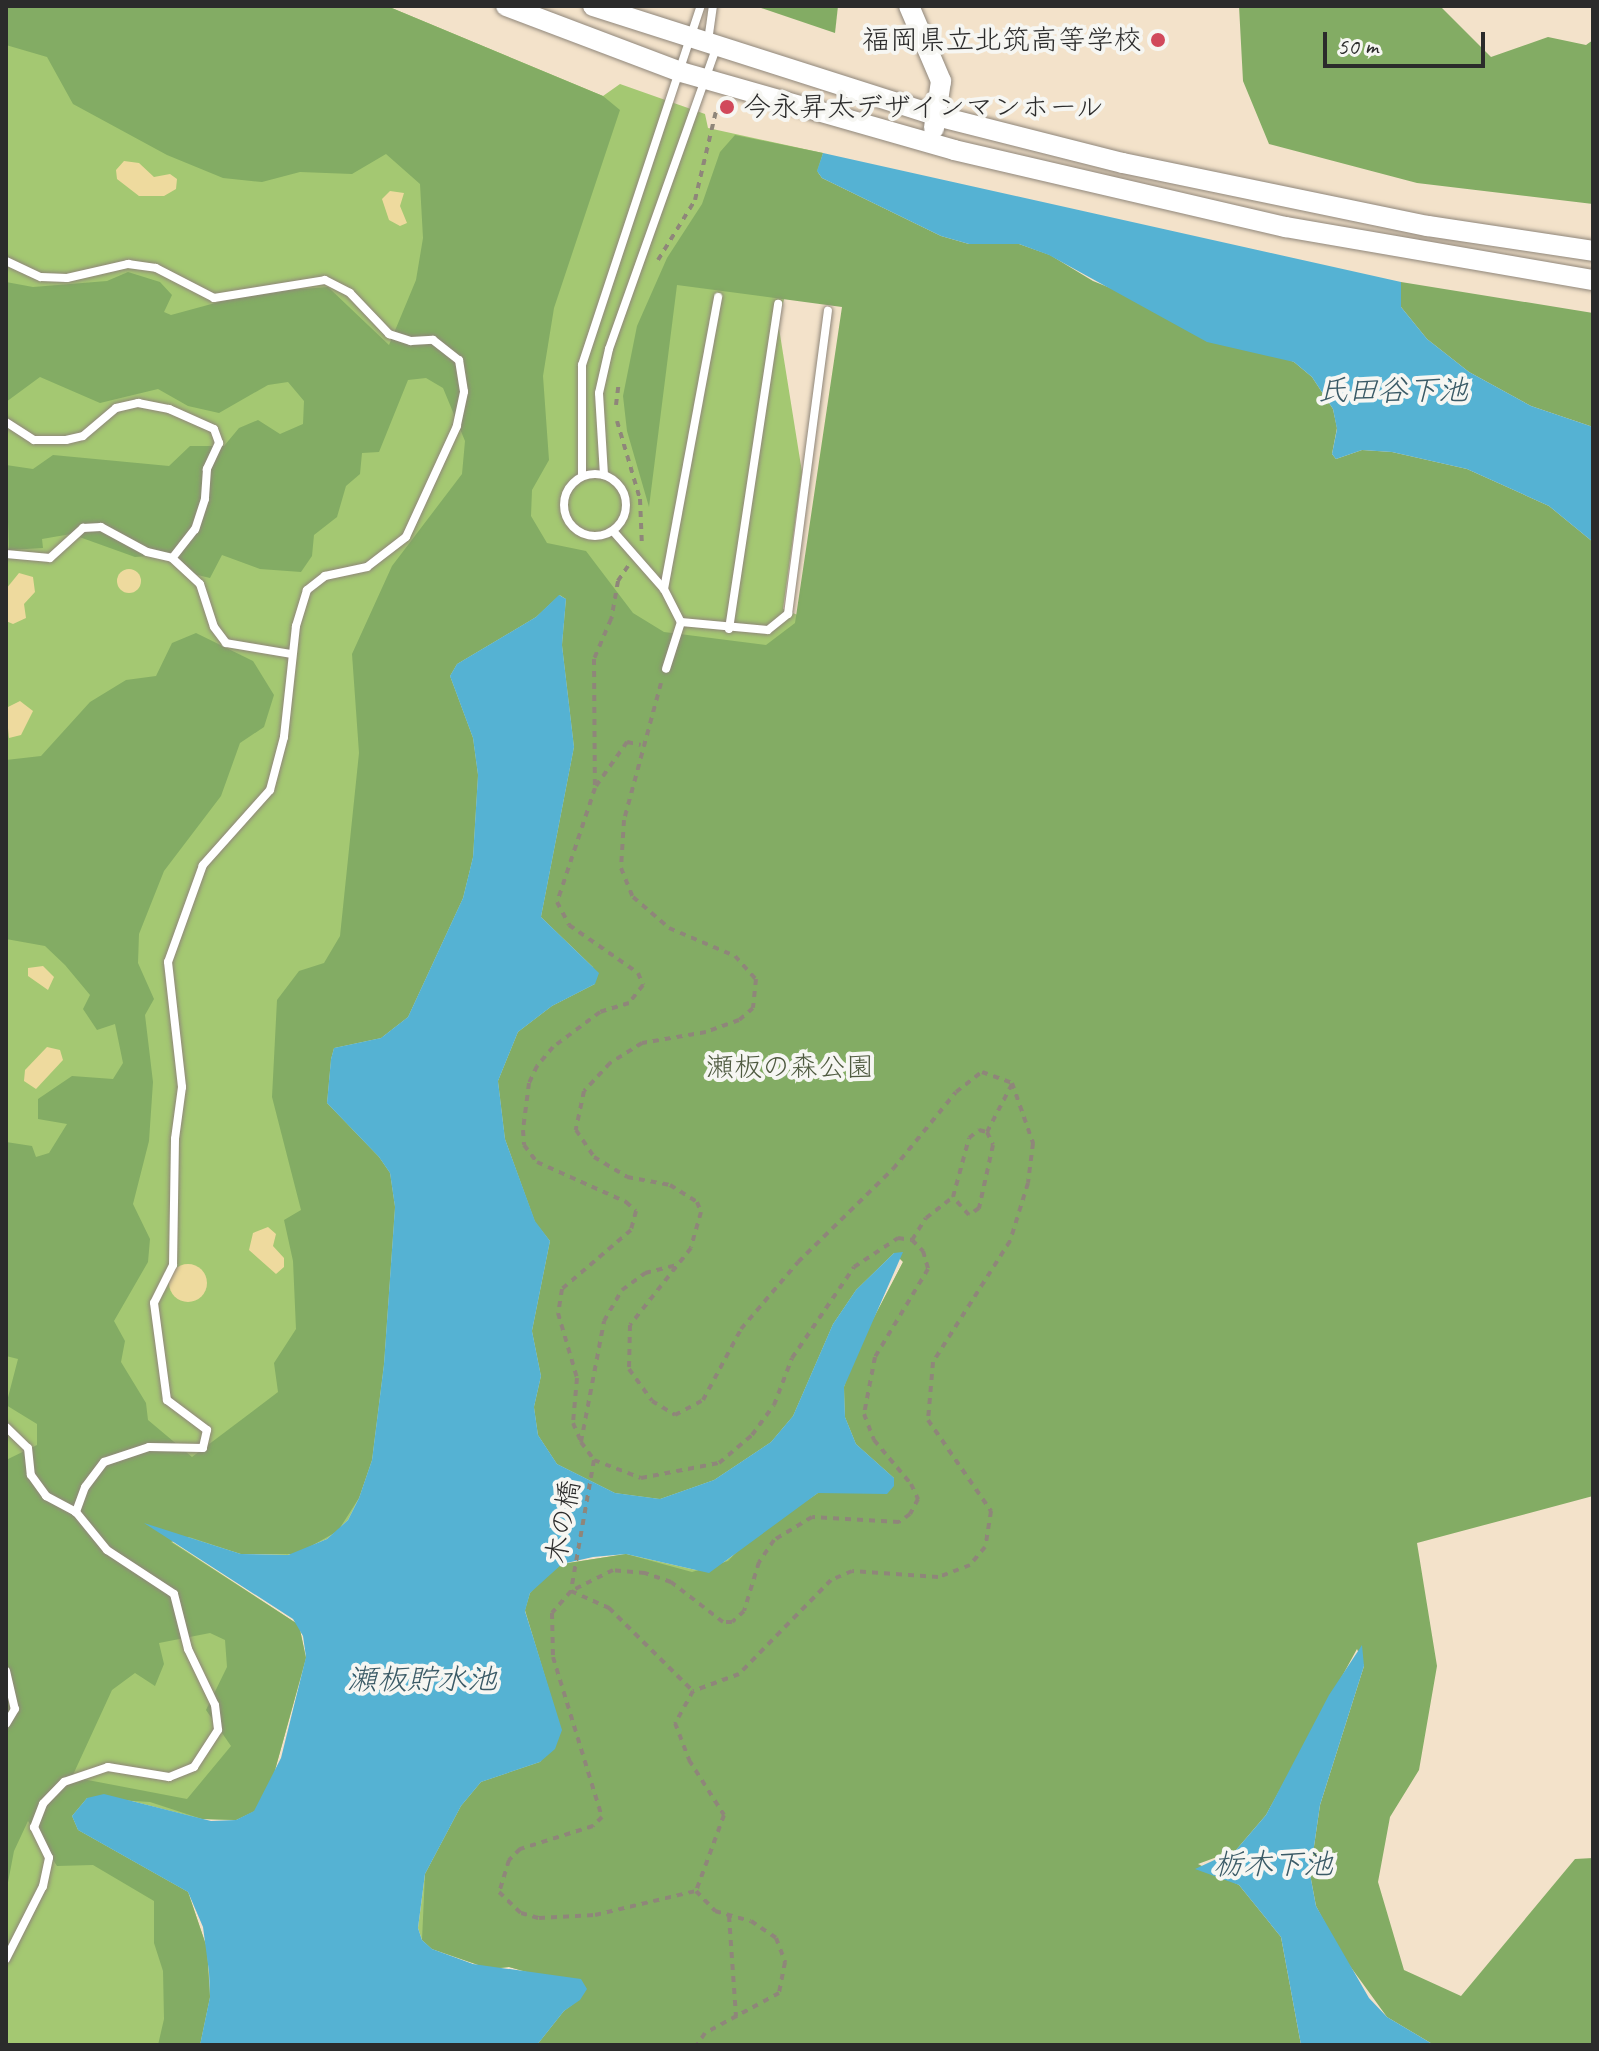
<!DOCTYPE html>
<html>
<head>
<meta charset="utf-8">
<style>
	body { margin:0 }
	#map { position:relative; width:1599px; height:2051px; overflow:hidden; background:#f3e2ca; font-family:Caveat,"Klee One",sans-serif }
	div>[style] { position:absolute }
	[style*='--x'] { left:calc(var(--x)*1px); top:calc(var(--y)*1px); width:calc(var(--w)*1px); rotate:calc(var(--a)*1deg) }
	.green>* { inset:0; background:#a4c872 }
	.forest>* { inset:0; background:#83ac64 }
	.sand>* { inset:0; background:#eeda9e }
	.round { border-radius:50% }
	.water>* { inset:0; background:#55b2d3 }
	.path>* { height:4px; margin-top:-2px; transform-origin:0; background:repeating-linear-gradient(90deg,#8f867a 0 6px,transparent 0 12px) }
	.roads { filter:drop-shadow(0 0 2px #8f867a) drop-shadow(0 0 2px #8f867a) }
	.service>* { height:8px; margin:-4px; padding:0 4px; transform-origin:4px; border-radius:4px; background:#fff }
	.service>.ring { margin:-4px; padding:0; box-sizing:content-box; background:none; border:8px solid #fff; border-radius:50% }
	.tertiary>* { height:20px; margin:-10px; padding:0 10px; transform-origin:10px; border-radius:10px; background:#fff }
	.dots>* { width:22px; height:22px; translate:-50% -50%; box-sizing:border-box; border:4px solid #f6f6f2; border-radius:50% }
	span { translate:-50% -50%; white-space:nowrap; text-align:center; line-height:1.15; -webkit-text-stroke:8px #f6f6f2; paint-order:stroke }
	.poi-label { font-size:28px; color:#2b2b2b }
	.right { translate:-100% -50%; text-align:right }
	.left { translate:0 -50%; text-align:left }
	.park-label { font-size:28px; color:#4f5a40 }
	.street-label { font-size:28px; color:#2b2b2b }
	.water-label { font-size:30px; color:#3a5a66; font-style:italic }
	.frame { position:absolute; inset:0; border:8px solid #2b2b2b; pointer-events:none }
	.scale { position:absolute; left:1323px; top:32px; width:162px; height:36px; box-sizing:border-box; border:4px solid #2b2b2b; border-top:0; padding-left:10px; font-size:24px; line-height:28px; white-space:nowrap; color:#2b2b2b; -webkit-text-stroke:6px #f6f6f2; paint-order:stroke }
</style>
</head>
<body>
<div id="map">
	<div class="green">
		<i style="clip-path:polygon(6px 6px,387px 6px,603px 96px,620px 84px,705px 114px,708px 128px,823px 153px,778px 322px,802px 472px,783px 609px,805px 618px,1039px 1090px,1045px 1112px,1025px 1223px,938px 1373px,933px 1408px,941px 1430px,1011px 1515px,1009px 1543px,882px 1775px,883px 2045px,537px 2045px,564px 2011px,580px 1999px,587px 1989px,581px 1979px,552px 1979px,509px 1967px,490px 1969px,432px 1949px,422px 1940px,418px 1928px,425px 1874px,461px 1806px,481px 1782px,540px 1762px,555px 1749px,561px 1730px,525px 1610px,530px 1593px,545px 1576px,562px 1564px,626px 1554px,709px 1573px,818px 1493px,887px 1494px,894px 1486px,894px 1478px,856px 1444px,845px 1417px,844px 1387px,856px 1352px,903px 1262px,902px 1252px,894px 1253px,856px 1290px,833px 1324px,793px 1416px,771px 1442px,714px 1480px,660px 1499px,615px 1493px,557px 1464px,538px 1435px,534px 1407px,541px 1376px,532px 1331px,550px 1241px,535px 1222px,505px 1139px,498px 1081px,518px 1032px,552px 1006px,595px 984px,599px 973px,541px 917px,574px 747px,562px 645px,566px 599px,559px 595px,536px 617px,457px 664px,450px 676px,473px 738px,478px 775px,473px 857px,463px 898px,408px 1017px,381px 1038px,334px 1048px,331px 1059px,327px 1103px,379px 1157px,390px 1173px,395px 1207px,384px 1364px,372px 1460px,359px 1498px,348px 1520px,327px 1539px,288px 1555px,241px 1554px,145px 1524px,299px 1625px,306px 1658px,272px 1781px,255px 1811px,236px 1820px,202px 1819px,104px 1794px,87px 1798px,72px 1816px,78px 1830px,188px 1892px,207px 1948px,210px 1997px,200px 2045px,6px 2045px)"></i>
	</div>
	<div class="forest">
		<i style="clip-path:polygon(evenodd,6px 6px,387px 6px,603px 96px,620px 110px,554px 308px,543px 376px,549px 460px,532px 490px,531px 516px,547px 543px,586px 551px,633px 613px,664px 632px,766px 645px,795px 623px,842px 307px,677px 285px,649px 507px,627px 431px,623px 396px,637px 326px,667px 258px,702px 204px,720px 152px,735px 135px,823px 153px,817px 171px,822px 178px,941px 236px,969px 244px,1019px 244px,1050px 255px,1093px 281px,1294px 362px,1312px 377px,1333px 409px,1337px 428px,1332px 454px,1336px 459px,1362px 450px,1392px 452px,1467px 469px,1549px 506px,1593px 542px,1593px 1496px,1417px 1543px,1437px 1666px,1419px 1770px,1390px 1817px,1378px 1882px,1404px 1970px,1461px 1996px,1575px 1859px,1593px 1858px,1593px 2045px,1434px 2045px,1387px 2017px,1342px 1955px,1316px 1906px,1310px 1874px,1320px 1805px,1364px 1666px,1357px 1649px,1266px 1815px,1236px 1850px,1198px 1864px,1239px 1885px,1281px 1937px,1301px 2045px,537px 2045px,564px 2011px,580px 1999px,581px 1979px,552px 1979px,509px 1967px,490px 1969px,432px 1949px,422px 1940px,425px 1874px,461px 1806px,481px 1782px,540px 1762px,561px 1730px,525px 1610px,530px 1593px,545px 1576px,562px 1564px,626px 1554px,692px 1572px,728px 1561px,750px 1538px,818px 1493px,862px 1493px,894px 1478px,856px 1444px,845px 1417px,844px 1387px,856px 1352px,903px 1262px,894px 1253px,856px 1290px,833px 1324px,793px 1416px,771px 1442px,714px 1480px,660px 1499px,615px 1493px,557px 1464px,538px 1435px,534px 1407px,541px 1376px,532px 1331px,550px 1241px,535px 1222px,505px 1139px,498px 1081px,518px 1032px,552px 1006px,595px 984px,593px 967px,541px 917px,574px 747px,562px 645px,566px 599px,560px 595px,536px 617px,457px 664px,450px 676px,473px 738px,478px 775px,473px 857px,463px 898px,408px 1017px,381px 1038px,334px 1048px,331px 1059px,327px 1103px,379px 1157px,390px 1173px,395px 1207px,384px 1364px,372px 1460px,359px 1498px,338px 1531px,297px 1554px,241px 1554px,189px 1537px,171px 1542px,299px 1625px,306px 1658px,272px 1781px,255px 1811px,236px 1820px,202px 1819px,150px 1802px,87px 1798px,72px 1816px,78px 1830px,188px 1892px,207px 1948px,210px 1997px,200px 2045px,158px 2045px,164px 2019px,163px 1971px,154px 1943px,154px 1901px,93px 1865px,57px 1866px,28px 1821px,14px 1851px,6px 1893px,6px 1460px,37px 1445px,37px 1424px,6px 1405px,18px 1359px,6px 1356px,6px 1142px,32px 1146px,36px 1157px,49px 1153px,67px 1124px,38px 1119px,38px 1099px,72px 1076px,113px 1079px,123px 1063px,115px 1024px,97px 1030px,83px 1009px,90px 995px,65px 965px,45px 946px,6px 939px,6px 760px,41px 756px,90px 702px,126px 680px,156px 676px,172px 643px,196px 633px,253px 661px,274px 695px,264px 727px,240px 743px,221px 796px,164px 871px,139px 934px,138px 963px,154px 999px,145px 1015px,153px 1082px,149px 1141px,133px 1204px,150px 1239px,148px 1262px,114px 1321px,125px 1341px,121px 1362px,146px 1403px,148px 1420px,192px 1457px,278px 1392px,274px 1363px,296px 1329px,293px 1261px,284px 1220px,301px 1210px,272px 1097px,277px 1000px,299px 971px,324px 963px,340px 936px,359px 753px,352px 654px,392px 566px,462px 474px,465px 441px,443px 388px,426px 378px,408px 380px,379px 452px,362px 453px,360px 474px,346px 486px,337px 517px,314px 535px,312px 556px,301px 572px,260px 569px,222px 555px,210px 578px,185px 572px,175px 554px,135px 557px,71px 534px,42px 539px,43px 548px,9px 550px,6px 465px,33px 469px,53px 455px,169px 466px,190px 446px,224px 446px,239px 428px,258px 420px,280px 434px,303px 424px,304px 401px,288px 382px,268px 385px,219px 413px,188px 406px,158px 389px,100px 403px,40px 377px,6px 402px,6px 282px,33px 287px,107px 281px,128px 272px,160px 282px,172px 295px,164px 312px,171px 315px,252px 293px,328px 287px,389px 345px,416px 280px,423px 238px,420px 184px,386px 154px,352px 174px,300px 172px,262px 182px,223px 178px,167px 155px,73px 104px,47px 57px,6px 45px,6px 6px,210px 1633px,225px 1640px,227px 1667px,206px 1710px,231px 1746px,187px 1799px,72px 1777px,112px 1690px,135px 1673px,155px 1686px,164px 1664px,159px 1643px,210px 1633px)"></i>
		<i style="clip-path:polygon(755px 6px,838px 6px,835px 33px)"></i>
		<i style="clip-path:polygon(1239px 6px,1440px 6px,1491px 57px,1548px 37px,1586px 45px,1593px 40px,1593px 204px,1417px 183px,1269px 144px,1243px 81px)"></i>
		<i style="clip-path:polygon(1401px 282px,1593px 313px,1593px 427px,1531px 406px,1469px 372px,1427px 339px,1401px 307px)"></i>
	</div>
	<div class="sand">
		<i style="clip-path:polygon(124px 161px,139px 163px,154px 177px,170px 174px,177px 179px,176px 189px,164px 196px,139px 196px,117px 179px,116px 170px)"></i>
		<i style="clip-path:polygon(390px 191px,404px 193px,400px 206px,407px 223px,400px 226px,389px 220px,382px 199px)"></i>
		<i class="round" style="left:117px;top:569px;width:24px;height:24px"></i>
		<i style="clip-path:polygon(19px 573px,33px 577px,35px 592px,24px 604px,26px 618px,13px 624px,6px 621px,6px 589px)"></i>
		<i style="clip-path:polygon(20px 701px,33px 711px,21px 735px,9px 738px,6px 708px)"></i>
		<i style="clip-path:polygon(43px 966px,54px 977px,48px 990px,28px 976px,28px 968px)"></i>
		<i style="clip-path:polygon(47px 1047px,60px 1050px,63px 1060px,36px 1089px,24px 1081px,25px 1070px)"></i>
		<i style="clip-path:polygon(268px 1227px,276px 1234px,273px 1246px,284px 1258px,284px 1267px,276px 1274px,249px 1250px,253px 1233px)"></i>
		<i class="round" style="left:169px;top:1264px;width:38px;height:38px"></i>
	</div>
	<div class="water">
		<i style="clip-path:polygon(823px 153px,1401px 282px,1401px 307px,1427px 339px,1469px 372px,1531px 406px,1593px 427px,1593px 542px,1549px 506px,1467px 469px,1392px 452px,1362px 450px,1336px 459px,1332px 454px,1337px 429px,1333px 409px,1312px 377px,1294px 362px,1207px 342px,1049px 255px,1019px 244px,969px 244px,941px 236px,822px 178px,817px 171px)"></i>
		<i style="clip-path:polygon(559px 595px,566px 599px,562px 645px,574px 747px,541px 917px,599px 973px,595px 984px,552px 1006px,518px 1032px,498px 1081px,505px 1139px,535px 1221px,550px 1241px,532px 1331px,541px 1376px,534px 1407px,538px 1435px,557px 1464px,615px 1493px,660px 1499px,714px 1480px,771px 1442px,793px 1416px,833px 1324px,856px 1290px,894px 1253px,903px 1252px,844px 1387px,845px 1417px,856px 1444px,894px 1478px,894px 1486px,887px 1494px,818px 1493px,709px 1573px,626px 1554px,593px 1557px,562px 1564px,530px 1593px,525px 1611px,562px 1730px,555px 1749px,540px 1762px,481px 1782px,461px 1806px,425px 1874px,418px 1928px,422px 1940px,432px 1949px,473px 1964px,581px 1979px,587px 1989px,580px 2000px,564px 2011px,537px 2045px,200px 2045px,210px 1997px,209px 1972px,203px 1927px,188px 1892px,78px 1830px,72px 1816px,87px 1798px,104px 1794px,211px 1821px,236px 1820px,254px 1811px,281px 1758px,306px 1657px,303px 1636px,293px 1619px,144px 1523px,241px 1554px,288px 1555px,327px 1539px,348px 1520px,359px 1498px,372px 1460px,384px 1364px,395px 1207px,390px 1173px,379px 1157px,327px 1103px,331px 1059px,334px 1048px,381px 1038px,408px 1017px,463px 898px,473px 857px,478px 775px,473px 738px,450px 676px,457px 664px,536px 617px)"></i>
		<i style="clip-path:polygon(1362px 1645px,1364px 1666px,1320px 1805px,1310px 1874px,1316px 1906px,1369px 1998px,1387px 2017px,1434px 2045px,1301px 2045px,1281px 1937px,1239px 1885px,1195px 1869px,1236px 1850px,1266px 1815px,1329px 1695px)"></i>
	</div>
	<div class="path">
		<i style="--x:658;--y:260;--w:70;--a:-58.3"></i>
		<i style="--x:695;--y:200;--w:96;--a:-76.7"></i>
		<i style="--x:616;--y:405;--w:23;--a:-83"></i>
		<i style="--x:617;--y:421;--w:81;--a:73.6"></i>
		<i style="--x:640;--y:499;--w:47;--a:87.6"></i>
		<i style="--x:628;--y:566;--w:18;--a:124"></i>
		<i style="--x:618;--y:581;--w:39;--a:100"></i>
		<i style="--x:611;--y:619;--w:43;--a:113"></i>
		<i style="--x:594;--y:659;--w:129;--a:89.6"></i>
		<i style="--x:595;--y:788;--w:120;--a:108.4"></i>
		<i style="--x:557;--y:902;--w:26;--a:62"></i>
		<i style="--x:569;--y:925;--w:84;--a:34.8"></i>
		<i style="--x:638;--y:973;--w:13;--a:67"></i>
		<i style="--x:643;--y:985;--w:23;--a:128"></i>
		<i style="--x:629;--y:1003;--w:30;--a:163"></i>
		<i style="--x:600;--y:1012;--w:59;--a:143.3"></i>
		<i style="--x:553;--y:1047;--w:25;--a:130"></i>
		<i style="--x:537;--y:1066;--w:19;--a:115"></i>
		<i style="--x:529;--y:1083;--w:47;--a:97.3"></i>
		<i style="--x:523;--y:1130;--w:15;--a:86"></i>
		<i style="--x:524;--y:1145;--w:21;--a:53"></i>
		<i style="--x:537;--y:1162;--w:98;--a:24.2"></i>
		<i style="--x:626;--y:1202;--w:13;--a:42"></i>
		<i style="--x:636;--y:1211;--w:20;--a:105"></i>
		<i style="--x:631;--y:1230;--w:91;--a:139.5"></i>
		<i style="--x:562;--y:1289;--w:24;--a:99"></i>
		<i style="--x:558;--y:1313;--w:68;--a:73.7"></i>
		<i style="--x:577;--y:1378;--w:45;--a:95.1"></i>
		<i style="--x:573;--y:1423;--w:21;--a:67"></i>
		<i style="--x:581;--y:1442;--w:22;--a:54"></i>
		<i style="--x:594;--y:1460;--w:50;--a:21"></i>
		<i style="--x:641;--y:1478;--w:79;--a:-10.9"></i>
		<i style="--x:719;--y:1463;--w:43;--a:-40.3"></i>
		<i style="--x:752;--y:1435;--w:37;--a:-54"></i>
		<i style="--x:774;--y:1405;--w:50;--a:-69"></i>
		<i style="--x:792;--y:1358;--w:110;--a:-55.7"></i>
		<i style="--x:854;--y:1267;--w:53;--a:-33.4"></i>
		<i style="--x:898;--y:1238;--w:14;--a:8"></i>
		<i style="--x:912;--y:1240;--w:16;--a:45"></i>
		<i style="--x:923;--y:1251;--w:19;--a:74"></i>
		<i style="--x:928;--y:1269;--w:103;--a:121.1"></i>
		<i style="--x:875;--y:1357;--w:58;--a:100.9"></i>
		<i style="--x:864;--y:1414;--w:28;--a:69"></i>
		<i style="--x:874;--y:1440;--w:57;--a:49.9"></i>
		<i style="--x:911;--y:1484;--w:17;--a:65"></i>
		<i style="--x:918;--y:1499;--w:17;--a:118"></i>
		<i style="--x:910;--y:1514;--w:14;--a:144"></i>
		<i style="--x:899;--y:1522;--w:87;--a:-176.7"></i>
		<i style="--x:812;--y:1517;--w:44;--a:148.8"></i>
		<i style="--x:774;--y:1540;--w:27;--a:124"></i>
		<i style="--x:759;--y:1562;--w:51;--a:107"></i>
		<i style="--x:744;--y:1611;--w:16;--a:137"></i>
		<i style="--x:732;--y:1622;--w:9;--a:180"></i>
		<i style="--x:723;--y:1622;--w:66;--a:-142.4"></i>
		<i style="--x:671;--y:1582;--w:28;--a:-161"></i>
		<i style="--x:645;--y:1573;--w:32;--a:-175"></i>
		<i style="--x:613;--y:1570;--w:47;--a:153.4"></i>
		<i style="--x:571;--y:1591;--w:29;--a:131"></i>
		<i style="--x:552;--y:1613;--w:44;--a:88.7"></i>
		<i style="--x:553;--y:1657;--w:167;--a:73"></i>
		<i style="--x:602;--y:1817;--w:13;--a:135"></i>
		<i style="--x:593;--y:1826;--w:77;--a:162.5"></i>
		<i style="--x:520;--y:1849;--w:16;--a:135"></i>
		<i style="--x:509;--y:1860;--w:34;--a:107"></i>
		<i style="--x:499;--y:1892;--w:30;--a:44"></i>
		<i style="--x:521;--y:1913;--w:19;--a:16"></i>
		<i style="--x:539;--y:1918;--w:56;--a:-3.1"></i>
		<i style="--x:595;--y:1915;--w:104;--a:-13.4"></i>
		<i style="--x:661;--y:683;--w:142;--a:105.1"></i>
		<i style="--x:624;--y:820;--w:48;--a:93.6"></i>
		<i style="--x:621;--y:868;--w:31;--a:68"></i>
		<i style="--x:633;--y:897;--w:48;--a:40.7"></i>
		<i style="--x:669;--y:928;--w:72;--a:23"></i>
		<i style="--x:735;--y:956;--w:31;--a:48"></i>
		<i style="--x:756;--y:979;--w:29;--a:96"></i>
		<i style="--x:753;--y:1008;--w:18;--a:139"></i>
		<i style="--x:739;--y:1020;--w:35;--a:160"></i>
		<i style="--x:706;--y:1032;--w:65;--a:170.2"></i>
		<i style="--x:642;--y:1043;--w:38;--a:148"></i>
		<i style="--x:610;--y:1063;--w:38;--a:133"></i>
		<i style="--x:584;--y:1091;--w:40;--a:102"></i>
		<i style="--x:576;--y:1130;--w:32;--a:56"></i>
		<i style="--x:594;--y:1157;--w:39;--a:31"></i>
		<i style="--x:627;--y:1177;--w:44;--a:10.5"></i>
		<i style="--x:670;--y:1185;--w:32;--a:32"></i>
		<i style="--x:697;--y:1202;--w:11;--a:68"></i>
		<i style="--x:701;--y:1212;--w:37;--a:106"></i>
		<i style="--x:691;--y:1248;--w:98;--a:128.4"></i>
		<i style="--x:630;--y:1325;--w:44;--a:91.3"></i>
		<i style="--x:629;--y:1369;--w:39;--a:54"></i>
		<i style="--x:652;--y:1401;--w:27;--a:31"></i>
		<i style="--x:675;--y:1415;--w:32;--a:-28"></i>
		<i style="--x:703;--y:1400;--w:81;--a:-61.8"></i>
		<i style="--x:741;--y:1329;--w:88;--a:-49.6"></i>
		<i style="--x:798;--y:1262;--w:133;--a:-44.4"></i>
		<i style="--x:893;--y:1169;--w:99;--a:-50.7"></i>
		<i style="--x:956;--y:1092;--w:33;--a:-38"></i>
		<i style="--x:982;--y:1072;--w:32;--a:20"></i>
		<i style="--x:1012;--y:1083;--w:64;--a:70.7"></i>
		<i style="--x:1033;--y:1143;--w:40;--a:97.1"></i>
		<i style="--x:1028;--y:1183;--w:61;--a:107.2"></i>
		<i style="--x:1010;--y:1241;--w:143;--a:122.5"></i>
		<i style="--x:933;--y:1362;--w:58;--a:94.9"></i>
		<i style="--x:928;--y:1420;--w:111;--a:55.3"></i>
		<i style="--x:991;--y:1511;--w:36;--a:99"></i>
		<i style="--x:985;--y:1547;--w:23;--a:130"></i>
		<i style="--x:970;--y:1565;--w:34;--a:159"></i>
		<i style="--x:938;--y:1577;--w:86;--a:-176"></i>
		<i style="--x:852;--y:1571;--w:23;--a:157"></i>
		<i style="--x:831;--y:1580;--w:132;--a:134.4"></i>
		<i style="--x:739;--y:1674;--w:49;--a:159.7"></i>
		<i style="--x:693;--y:1691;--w:37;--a:119"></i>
		<i style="--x:675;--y:1723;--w:40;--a:69"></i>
		<i style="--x:689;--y:1760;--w:65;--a:57.5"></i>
		<i style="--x:724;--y:1815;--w:81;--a:110.2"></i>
		<i style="--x:696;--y:1891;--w:28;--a:46"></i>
		<i style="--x:715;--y:1911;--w:37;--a:16"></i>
		<i style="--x:751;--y:1921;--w:30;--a:34"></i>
		<i style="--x:776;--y:1938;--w:26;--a:69"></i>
		<i style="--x:785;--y:1962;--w:32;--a:101"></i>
		<i style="--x:779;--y:1993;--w:84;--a:151.6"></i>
		<i style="--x:705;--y:2033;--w:14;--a:124"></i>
		<i style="--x:596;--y:786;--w:54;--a:-54.8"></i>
		<i style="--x:627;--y:742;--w:14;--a:12"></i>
		<i style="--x:987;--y:1132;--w:54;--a:-62.5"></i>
		<i style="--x:912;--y:1240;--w:26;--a:-58"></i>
		<i style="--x:926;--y:1218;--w:34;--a:-38"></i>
		<i style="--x:953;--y:1197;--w:61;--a:-74.8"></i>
		<i style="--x:969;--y:1138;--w:13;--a:-39"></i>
		<i style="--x:979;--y:1130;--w:8;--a:14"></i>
		<i style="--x:987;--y:1132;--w:14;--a:65"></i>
		<i style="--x:993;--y:1145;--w:65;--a:102.5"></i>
		<i style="--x:979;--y:1208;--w:12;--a:145"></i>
		<i style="--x:969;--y:1215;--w:24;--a:-132"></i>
		<i style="--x:581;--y:1442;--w:123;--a:-79.2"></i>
		<i style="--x:604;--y:1321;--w:36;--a:-60"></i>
		<i style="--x:622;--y:1290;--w:29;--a:-36"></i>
		<i style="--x:645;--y:1273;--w:32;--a:-14"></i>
		<i style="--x:594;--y:1460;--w:133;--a:100"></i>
		<i style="--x:571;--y:1591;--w:42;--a:24.1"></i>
		<i style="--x:609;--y:1608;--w:118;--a:44.7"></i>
		<i style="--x:729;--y:1916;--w:101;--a:86"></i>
	</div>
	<div class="roads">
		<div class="service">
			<i style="--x:708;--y:41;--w:35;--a:-82"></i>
			<i style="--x:6;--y:261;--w:38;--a:25"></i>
			<i style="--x:41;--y:277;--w:26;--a:2"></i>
			<i style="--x:67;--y:278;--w:63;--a:-12.9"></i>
			<i style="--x:128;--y:264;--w:28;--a:8"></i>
			<i style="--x:156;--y:268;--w:65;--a:27.3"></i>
			<i style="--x:214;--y:298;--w:112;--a:-9.2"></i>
			<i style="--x:325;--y:280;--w:28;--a:27"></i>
			<i style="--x:350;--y:293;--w:57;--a:46.4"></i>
			<i style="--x:389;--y:334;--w:23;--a:18"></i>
			<i style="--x:411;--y:341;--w:22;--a:-3"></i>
			<i style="--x:433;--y:340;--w:33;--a:38"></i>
			<i style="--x:459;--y:360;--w:32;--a:81"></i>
			<i style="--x:464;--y:392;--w:35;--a:102"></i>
			<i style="--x:457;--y:426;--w:122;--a:114.7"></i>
			<i style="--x:406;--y:537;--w:49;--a:142.4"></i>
			<i style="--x:367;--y:567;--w:43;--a:167.9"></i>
			<i style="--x:325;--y:576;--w:23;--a:142"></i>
			<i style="--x:307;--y:590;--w:38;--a:107"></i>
			<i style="--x:296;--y:626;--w:112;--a:96.2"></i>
			<i style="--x:284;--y:737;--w:55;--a:104.8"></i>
			<i style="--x:270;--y:790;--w:101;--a:131.8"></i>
			<i style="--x:203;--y:865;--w:103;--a:109.8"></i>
			<i style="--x:168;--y:962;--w:126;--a:83.6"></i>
			<i style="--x:182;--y:1087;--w:52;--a:97.7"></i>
			<i style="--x:175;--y:1139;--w:126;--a:90.9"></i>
			<i style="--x:173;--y:1265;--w:42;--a:116.6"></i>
			<i style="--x:154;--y:1303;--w:98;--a:82.4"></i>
			<i style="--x:167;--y:1400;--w:50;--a:36.9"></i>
			<i style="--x:207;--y:1430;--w:18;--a:103"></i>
			<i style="--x:203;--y:1448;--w:54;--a:-178.9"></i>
			<i style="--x:149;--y:1447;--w:47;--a:161.6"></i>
			<i style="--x:104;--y:1462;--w:31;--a:127"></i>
			<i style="--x:85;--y:1487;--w:27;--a:110"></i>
			<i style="--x:6;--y:422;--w:33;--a:33"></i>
			<i style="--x:34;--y:440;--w:32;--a:0"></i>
			<i style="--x:66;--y:440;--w:17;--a:-13"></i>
			<i style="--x:83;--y:436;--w:43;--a:-40.3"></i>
			<i style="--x:116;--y:408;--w:23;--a:-13"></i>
			<i style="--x:138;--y:403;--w:32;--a:11"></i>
			<i style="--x:169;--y:409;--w:49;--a:24"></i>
			<i style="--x:214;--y:429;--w:15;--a:70"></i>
			<i style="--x:219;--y:443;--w:29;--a:115"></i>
			<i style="--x:207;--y:469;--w:30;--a:94"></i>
			<i style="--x:205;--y:499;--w:32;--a:108"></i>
			<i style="--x:195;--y:529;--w:37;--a:128"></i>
			<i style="--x:172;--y:558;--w:38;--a:43"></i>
			<i style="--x:200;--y:584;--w:45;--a:72"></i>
			<i style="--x:214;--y:627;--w:20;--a:53"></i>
			<i style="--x:226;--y:643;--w:66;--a:9.6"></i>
			<i class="ring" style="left:564px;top:474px;width:54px;height:54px"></i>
			<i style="--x:604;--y:475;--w:82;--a:-93.5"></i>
			<i style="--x:599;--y:393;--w:45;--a:-77.2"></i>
			<i style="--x:609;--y:349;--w:319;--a:-70.4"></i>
			<i style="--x:582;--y:476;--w:111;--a:-90"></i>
			<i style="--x:582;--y:365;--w:378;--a:-71.7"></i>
			<i style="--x:613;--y:531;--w:77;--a:48.7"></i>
			<i style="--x:664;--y:589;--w:37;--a:63"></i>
			<i style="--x:681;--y:622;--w:49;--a:107.7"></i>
			<i style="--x:6;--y:554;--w:44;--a:5.2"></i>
			<i style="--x:50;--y:558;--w:45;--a:-42.3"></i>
			<i style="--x:83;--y:528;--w:18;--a:-3"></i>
			<i style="--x:101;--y:527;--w:52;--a:28.5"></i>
			<i style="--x:147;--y:552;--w:26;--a:13"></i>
			<i style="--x:664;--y:589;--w:297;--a:-79.5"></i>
			<i style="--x:681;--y:622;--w:87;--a:5.3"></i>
			<i style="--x:768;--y:630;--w:26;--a:-39"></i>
			<i style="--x:788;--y:614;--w:306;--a:-82.5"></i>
			<i style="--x:729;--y:629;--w:329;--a:-81.4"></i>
			<i style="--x:6;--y:1427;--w:30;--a:44"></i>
			<i style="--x:28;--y:1448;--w:27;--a:84"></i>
			<i style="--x:31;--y:1475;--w:26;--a:54"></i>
			<i style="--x:46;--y:1496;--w:34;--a:28"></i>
			<i style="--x:76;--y:1512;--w:49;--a:50.8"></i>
			<i style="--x:107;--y:1550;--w:80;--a:33.3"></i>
			<i style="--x:174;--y:1594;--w:57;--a:75.7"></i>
			<i style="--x:188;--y:1649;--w:62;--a:64.3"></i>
			<i style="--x:215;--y:1705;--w:25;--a:83"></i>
			<i style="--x:218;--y:1730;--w:44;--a:123"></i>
			<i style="--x:194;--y:1767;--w:27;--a:158"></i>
			<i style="--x:169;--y:1777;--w:62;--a:-170.7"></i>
			<i style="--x:108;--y:1767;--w:46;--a:161.2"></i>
			<i style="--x:64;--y:1782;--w:30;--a:134"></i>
			<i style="--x:43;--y:1804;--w:25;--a:111"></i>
			<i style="--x:34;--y:1827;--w:34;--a:64"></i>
			<i style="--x:49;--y:1858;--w:29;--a:102"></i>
			<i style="--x:43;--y:1886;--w:82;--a:116.9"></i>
			<i style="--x:6;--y:1671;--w:39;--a:77"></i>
			<i style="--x:15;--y:1709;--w:17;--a:121"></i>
		</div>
		<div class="tertiary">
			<i style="--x:506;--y:6;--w:187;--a:20.7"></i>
			<i style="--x:681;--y:72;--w:284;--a:15.9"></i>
			<i style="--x:954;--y:150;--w:341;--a:13.1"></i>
			<i style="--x:1286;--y:227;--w:312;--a:9.8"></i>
			<i style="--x:593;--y:6;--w:361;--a:17.7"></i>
			<i style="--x:937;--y:116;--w:192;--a:14.2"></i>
			<i style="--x:1123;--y:163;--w:311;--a:11.7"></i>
			<i style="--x:1428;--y:226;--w:167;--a:8.6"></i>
			<i style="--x:909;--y:6;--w:82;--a:66.9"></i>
			<i style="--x:941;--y:81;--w:48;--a:98.5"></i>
		</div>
	</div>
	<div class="dots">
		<i style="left:1158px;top:40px;background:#d1495b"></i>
		<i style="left:727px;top:107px;background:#d1495b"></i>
	</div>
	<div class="poi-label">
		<span class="right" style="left:1142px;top:40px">福岡県立北筑高等学校</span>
		<span class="left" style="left:743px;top:107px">今永昇太デザインマンホール</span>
	</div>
	<div class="park-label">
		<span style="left:790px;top:1067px">瀬板の森公園</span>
	</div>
	<div class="street-label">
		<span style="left:563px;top:1522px;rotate:-80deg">木の橋</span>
	</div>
	<div class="water-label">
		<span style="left:1393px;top:390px">氏田谷下池</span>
		<span style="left:422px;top:1679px">瀬板貯水池</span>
		<span style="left:1273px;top:1864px">栃木下池</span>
	</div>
	<div class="frame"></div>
	<div class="scale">50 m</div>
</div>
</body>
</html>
